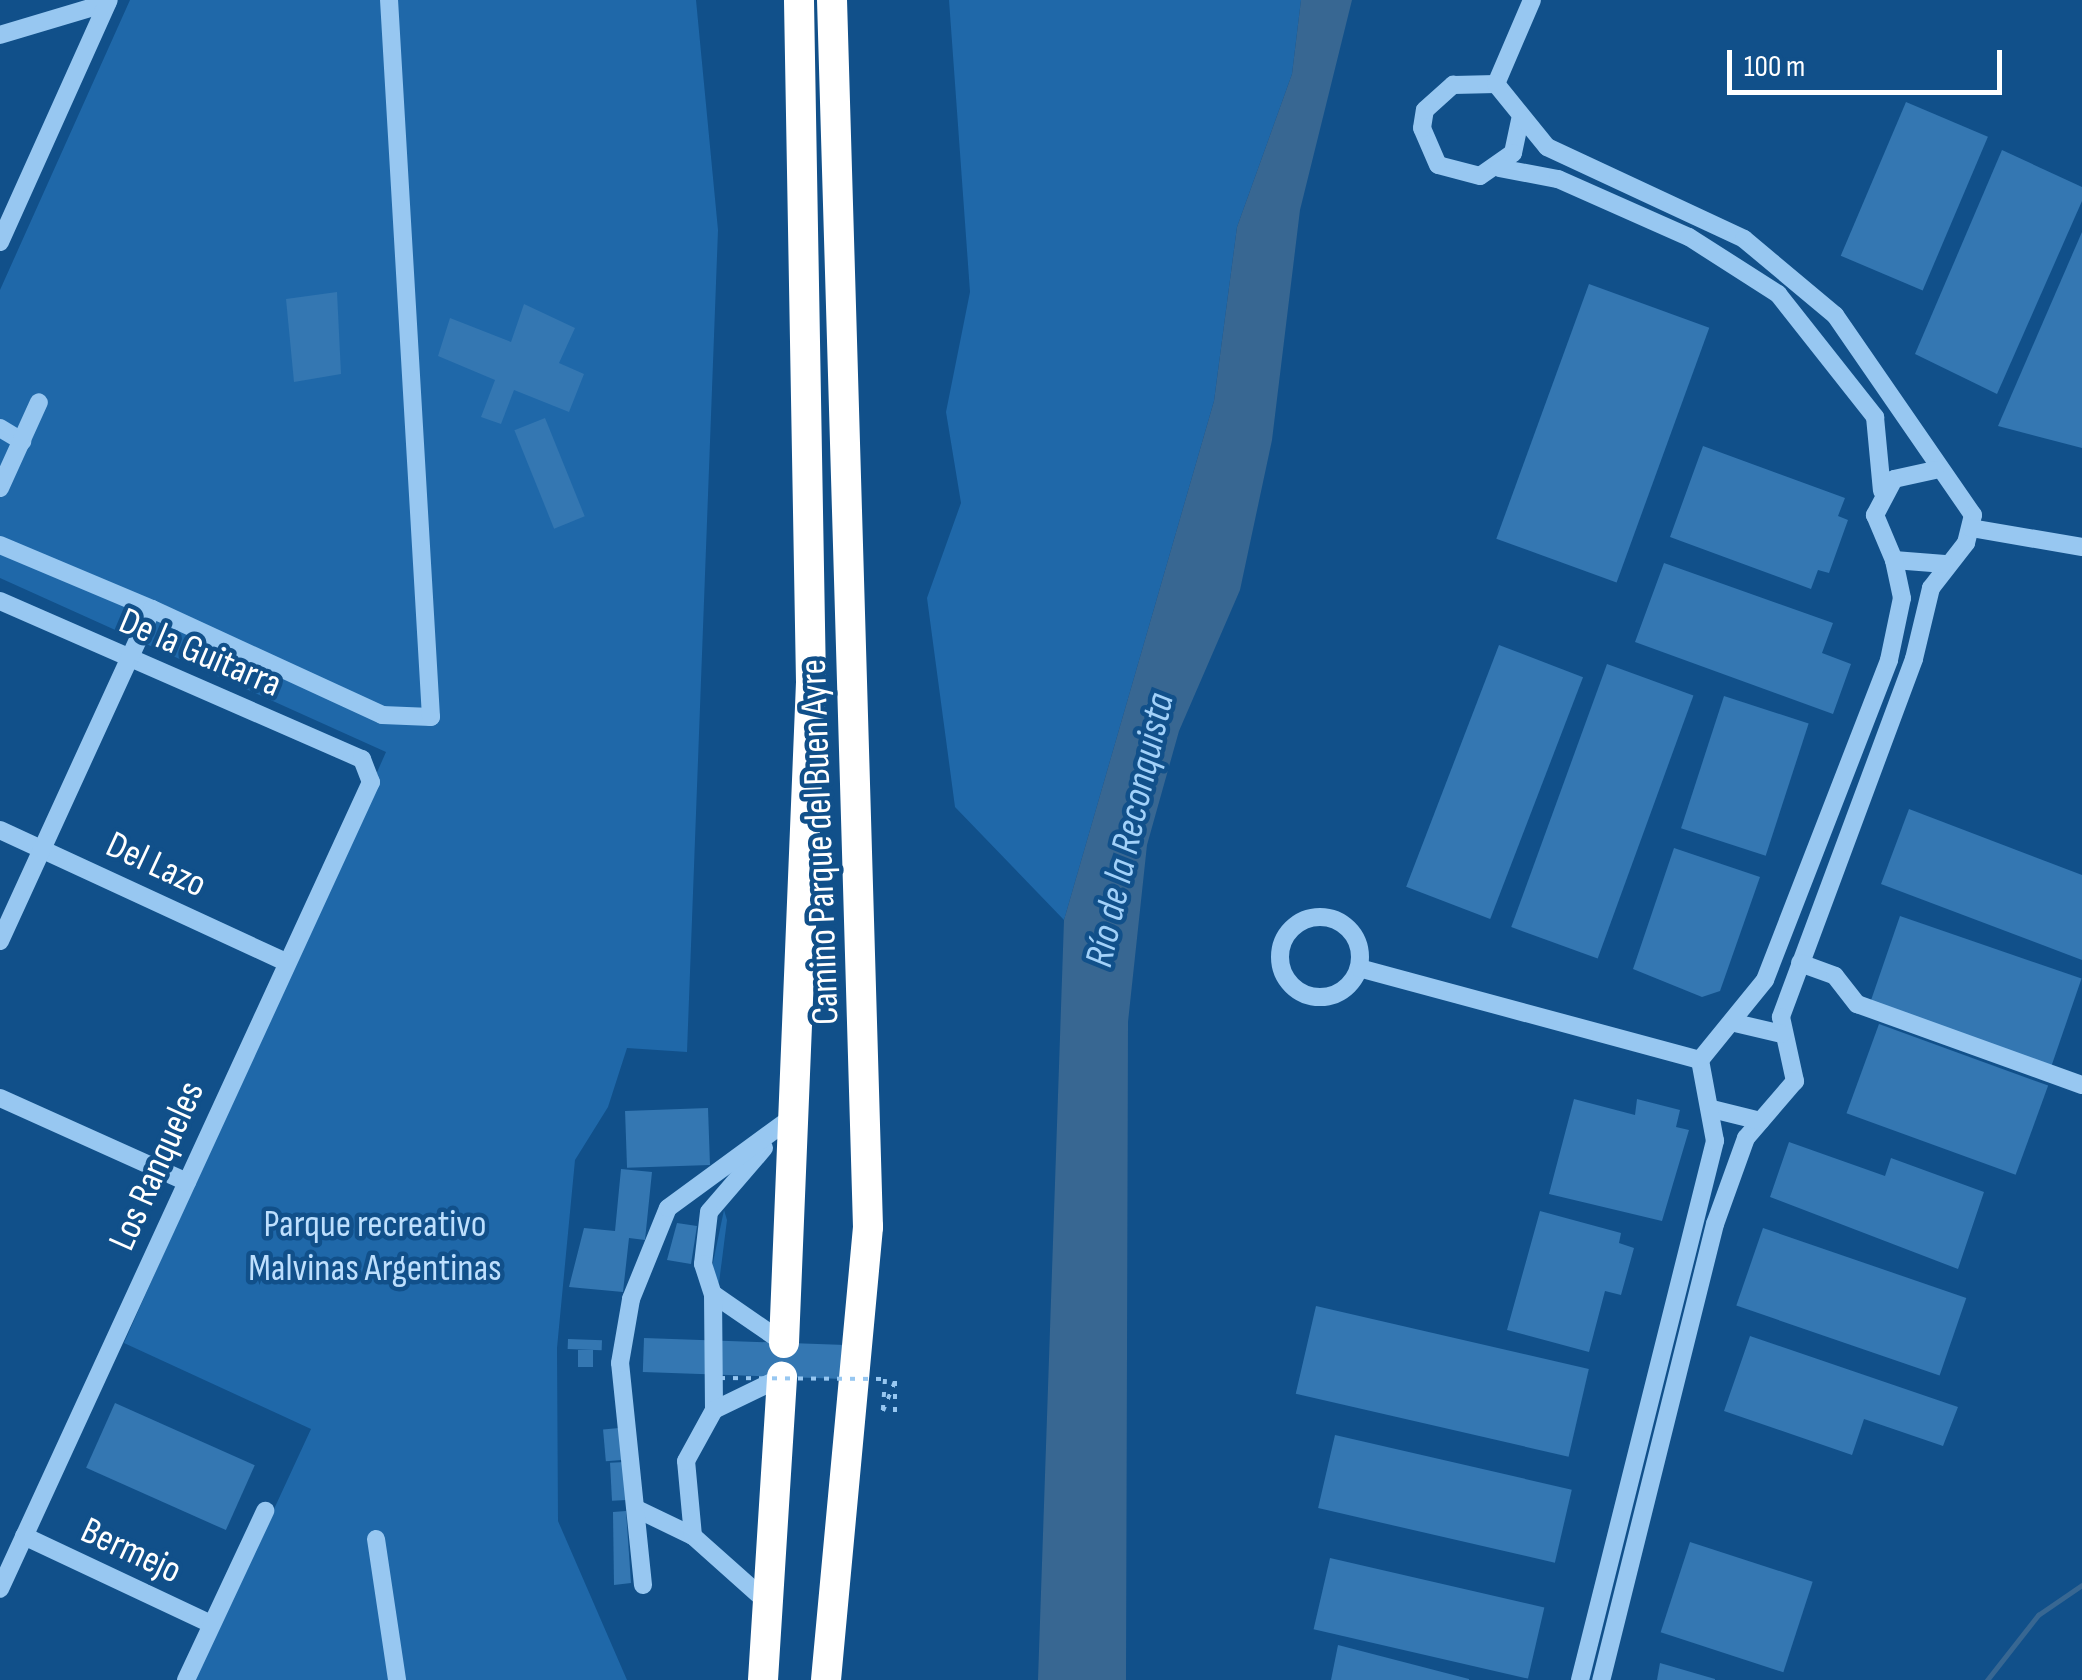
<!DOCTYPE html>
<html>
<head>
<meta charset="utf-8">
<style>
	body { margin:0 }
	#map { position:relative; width:2082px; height:1680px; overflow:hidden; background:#11508a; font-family:"Sofia Sans Condensed",sans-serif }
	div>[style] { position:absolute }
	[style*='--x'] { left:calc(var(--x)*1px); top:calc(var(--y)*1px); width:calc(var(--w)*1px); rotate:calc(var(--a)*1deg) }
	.green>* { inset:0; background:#1f68a9 }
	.water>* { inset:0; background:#386792 }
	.stream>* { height:5px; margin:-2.5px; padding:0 2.5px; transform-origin:2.5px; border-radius:2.5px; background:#386792 }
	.building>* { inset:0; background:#3477b2; transform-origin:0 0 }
	.path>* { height:4px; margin-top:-2px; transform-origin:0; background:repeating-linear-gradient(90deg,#97c7f1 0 5px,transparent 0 13px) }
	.minor>* { height:18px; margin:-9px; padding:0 9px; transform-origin:9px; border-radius:9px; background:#97c7f1 }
	.minor>.ring { margin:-9px; padding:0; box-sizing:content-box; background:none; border:18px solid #97c7f1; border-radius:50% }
	.highway>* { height:30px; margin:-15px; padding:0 15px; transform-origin:15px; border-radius:15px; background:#fff }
	.path-bridge>* { height:4px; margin-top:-2px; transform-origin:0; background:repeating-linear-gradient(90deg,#97c7f1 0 5px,transparent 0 13px) }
	span { translate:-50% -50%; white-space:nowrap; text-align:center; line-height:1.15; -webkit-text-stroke:9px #11508a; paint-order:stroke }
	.street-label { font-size:38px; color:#fff }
	.park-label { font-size:38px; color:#bddffd }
	.water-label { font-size:40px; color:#a2d1f9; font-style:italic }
	.scale { position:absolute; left:1727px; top:50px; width:275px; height:45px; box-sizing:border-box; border:5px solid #fff; border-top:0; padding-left:12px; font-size:30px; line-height:35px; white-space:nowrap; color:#fff; -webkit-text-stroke:8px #11508a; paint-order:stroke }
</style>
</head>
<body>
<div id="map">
	<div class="green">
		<i style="clip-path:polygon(130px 0,696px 0,718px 230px,687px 1052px,627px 1048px,608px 1107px,575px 1160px,557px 1348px,558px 1521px,627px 1680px,195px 1680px,311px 1429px,124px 1343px,386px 752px,0 578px,0 290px)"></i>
		<i style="clip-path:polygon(949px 0,1301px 0,1292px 74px,1237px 227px,1214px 401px,1064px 920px,955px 807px,927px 598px,961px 503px,946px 412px,970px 292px)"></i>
		<i style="clip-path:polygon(724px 1210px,727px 1220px,719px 1283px,711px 1272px)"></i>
	</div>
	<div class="water">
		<i style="clip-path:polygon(1301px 0,1352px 0,1300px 210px,1272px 440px,1240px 590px,1179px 731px,1147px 845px,1128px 1022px,1126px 1680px,1038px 1680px,1064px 920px,1214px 401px,1237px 227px,1292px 74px)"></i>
	</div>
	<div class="stream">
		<i style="--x:1987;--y:1680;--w:83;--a:-51.9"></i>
		<i style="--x:2038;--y:1615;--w:53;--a:-34.3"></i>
	</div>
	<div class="building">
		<i style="left:1906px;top:102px;width:89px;height:167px;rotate:23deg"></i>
		<i style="clip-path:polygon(2002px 150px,2082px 187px,2082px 201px,1997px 394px,1915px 354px)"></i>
		<i style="clip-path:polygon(2082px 232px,2082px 448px,1998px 426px)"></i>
		<i style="left:1589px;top:284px;width:128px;height:271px;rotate:20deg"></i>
		<i style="clip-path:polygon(337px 292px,341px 374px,294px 382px,286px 299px)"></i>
		<i style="clip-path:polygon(524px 304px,575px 328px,559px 363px,584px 374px,569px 412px,514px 390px,501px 424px,481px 417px,495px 380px,438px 356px,450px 318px,511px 342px)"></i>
		<i style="left:545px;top:418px;width:106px;height:33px;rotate:68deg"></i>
		<i style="clip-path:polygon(1703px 446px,1845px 498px,1838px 516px,1848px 520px,1829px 573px,1818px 570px,1811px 589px,1670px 537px)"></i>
		<i style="clip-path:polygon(1664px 563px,1833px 623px,1822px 653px,1851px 664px,1833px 714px,1635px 642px)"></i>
		<i style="left:1499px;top:645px;width:90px;height:259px;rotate:21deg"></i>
		<i style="left:1607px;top:664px;width:92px;height:280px;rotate:20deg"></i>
		<i style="left:1724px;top:696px;width:89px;height:139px;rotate:18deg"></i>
		<i style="clip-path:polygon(1909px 809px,2082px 875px,2082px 960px,1881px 884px)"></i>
		<i style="clip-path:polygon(1674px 848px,1760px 877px,1720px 991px,1702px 997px,1633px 969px)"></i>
		<i style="left:1900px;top:916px;width:192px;height:93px;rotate:19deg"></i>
		<i style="left:1879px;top:1024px;width:180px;height:95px;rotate:20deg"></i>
		<i style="clip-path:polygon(1574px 1099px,1635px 1115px,1637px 1099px,1680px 1110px,1676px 1127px,1689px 1130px,1662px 1221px,1549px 1194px)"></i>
		<i style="left:708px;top:1108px;width:57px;height:83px;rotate:88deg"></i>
		<i style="clip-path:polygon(1789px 1142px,1885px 1176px,1891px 1158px,1984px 1192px,1958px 1269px,1770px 1197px)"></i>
		<i style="clip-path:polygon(621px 1169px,652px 1172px,645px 1240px,629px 1238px,623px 1292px,569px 1287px,584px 1228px,615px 1231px)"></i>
		<i style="clip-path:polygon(1540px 1211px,1621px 1233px,1619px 1243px,1634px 1248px,1621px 1295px,1605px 1291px,1589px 1352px,1507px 1330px)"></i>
		<i style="clip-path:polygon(677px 1223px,697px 1226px,691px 1264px,667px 1260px)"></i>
		<i style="left:1763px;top:1228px;width:215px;height:82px;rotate:19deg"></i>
		<i style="left:1316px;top:1306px;width:280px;height:90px;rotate:13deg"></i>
		<i style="clip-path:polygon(1750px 1336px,1958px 1407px,1943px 1446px,1864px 1419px,1852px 1455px,1724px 1411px)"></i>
		<i style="left:644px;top:1338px;width:202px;height:34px;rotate:2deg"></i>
		<i style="left:568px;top:1339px;width:34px;height:10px;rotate:2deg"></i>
		<i style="left:578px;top:1350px;width:15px;height:17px"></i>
		<i style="left:115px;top:1403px;width:153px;height:71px;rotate:24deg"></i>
		<i style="left:619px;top:1428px;width:32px;height:16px;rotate:85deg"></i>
		<i style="left:1335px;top:1435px;width:243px;height:75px;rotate:13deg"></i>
		<i style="left:625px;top:1462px;width:38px;height:15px;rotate:87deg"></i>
		<i style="clip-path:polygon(626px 1511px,631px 1583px,614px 1585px,613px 1512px)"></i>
		<i style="left:1690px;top:1542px;width:129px;height:95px;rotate:18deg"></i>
		<i style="left:1330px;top:1558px;width:220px;height:73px;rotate:13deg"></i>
		<i style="clip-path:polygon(1338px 1645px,1469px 1679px,1469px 1680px,1331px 1680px)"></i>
		<i style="clip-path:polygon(1660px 1663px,1715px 1679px,1715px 1680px,1657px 1680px)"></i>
	</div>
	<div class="path">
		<i style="--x:885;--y:1379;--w:32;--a:94"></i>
		<i style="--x:883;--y:1411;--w:32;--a:-68"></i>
		<i style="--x:895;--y:1381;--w:39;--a:90"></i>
	</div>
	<div class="minor">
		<i style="--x:0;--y:35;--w:112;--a:-16.7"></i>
		<i style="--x:1496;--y:84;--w:91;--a:-66.8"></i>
		<i style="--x:1520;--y:120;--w:34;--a:102"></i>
		<i style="--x:1513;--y:153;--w:40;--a:145.1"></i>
		<i style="--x:1480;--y:176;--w:43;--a:-165.3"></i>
		<i style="--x:1438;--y:165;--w:40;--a:-113.4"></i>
		<i style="--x:1422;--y:128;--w:18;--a:-81"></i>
		<i style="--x:1425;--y:110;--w:38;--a:-42"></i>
		<i style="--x:1453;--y:85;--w:43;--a:-1.3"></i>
		<i style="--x:1496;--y:84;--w:81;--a:51"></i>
		<i style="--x:1547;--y:147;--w:217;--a:25"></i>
		<i style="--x:1744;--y:239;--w:119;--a:39.9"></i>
		<i style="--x:1835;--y:315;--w:243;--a:55.4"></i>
		<i style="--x:1973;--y:515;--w:29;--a:104"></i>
		<i style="--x:1966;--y:543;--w:57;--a:127.9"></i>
		<i style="--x:1931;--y:588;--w:73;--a:103.5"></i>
		<i style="--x:1914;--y:659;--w:382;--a:110.4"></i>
		<i style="--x:1781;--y:1017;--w:66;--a:77.7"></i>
		<i style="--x:1795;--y:1081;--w:75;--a:130.7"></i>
		<i style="--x:1746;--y:1138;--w:91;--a:109.8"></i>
		<i style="--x:1715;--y:1224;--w:470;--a:104"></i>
		<i style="--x:1499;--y:168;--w:60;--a:10.6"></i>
		<i style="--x:1558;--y:179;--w:143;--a:23.9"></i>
		<i style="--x:1689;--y:237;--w:106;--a:32.6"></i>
		<i style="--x:1778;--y:294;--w:157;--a:51.7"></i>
		<i style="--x:1875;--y:417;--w:74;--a:84.6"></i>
		<i style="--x:0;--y:242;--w:265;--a:-65.8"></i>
		<i style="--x:0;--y:428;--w:26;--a:31"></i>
		<i style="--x:1935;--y:470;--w:42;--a:167.6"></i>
		<i style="--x:1894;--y:479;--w:41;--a:117.8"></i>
		<i style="--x:1875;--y:515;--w:49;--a:67.1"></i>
		<i style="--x:1894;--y:560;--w:51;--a:4.5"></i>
		<i style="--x:0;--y:488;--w:94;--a:-65.6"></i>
		<i style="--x:1971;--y:528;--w:113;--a:9.7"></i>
		<i style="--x:0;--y:545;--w:165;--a:22.8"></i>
		<i style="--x:0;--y:601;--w:395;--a:23.6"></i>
		<i style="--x:362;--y:759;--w:25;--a:69"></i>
		<i style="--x:371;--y:782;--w:888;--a:114.69"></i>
		<i style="--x:0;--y:830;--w:313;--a:24.8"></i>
		<i class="ring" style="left:1280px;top:917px;width:62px;height:62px"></i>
		<i style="--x:0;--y:941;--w:365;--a:-65.4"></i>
		<i style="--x:152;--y:609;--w:253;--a:24.7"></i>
		<i style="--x:382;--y:715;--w:49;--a:2.3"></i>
		<i style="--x:431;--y:717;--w:718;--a:-93.35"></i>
		<i style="--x:1800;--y:963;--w:37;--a:20"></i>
		<i style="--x:1835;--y:976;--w:36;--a:52"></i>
		<i style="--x:1857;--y:1004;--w:239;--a:19.8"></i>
		<i style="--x:1359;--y:968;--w:353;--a:15.1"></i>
		<i style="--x:1735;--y:1023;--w:48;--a:13.2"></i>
		<i style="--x:0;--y:1098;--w:205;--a:24.2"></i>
		<i style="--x:1712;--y:1109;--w:50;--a:13.8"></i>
		<i style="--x:764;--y:1148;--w:84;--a:130.7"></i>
		<i style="--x:709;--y:1212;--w:52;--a:96.6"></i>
		<i style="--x:703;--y:1264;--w:32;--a:72"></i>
		<i style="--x:713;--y:1294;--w:86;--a:34.6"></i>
		<i style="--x:713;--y:1294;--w:116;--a:89.5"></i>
		<i style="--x:639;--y:1510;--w:60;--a:25.7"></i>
		<i style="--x:24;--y:1536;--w:207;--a:25.2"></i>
		<i style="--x:376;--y:1539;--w:143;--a:81.5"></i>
		<i style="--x:643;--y:1585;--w:223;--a:-95.9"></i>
		<i style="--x:620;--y:1363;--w:65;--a:-80.2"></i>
		<i style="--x:631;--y:1299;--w:98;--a:-67.9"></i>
		<i style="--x:668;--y:1208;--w:152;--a:-36.2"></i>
		<i style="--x:767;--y:1602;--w:99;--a:-138.3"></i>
		<i style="--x:693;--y:1536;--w:75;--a:-95.3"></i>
		<i style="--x:686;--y:1461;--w:58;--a:-61.2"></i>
		<i style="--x:714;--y:1410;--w:76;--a:-25.9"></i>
		<i style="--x:186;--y:1680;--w:187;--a:-64.9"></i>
		<i style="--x:1580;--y:1680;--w:556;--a:-75.94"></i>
		<i style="--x:1715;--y:1141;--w:82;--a:-100.5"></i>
		<i style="--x:1700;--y:1060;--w:103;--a:-50.9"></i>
		<i style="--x:1765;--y:980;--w:343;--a:-68.8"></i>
		<i style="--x:1889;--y:660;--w:63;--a:-78.2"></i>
		<i style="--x:1902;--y:598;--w:39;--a:-102"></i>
	</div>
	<div class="highway">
		<i style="--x:784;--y:1343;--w:662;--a:-87.66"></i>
		<i style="--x:811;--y:682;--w:682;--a:-91.01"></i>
		<i style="--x:763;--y:1680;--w:304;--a:-86.4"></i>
		<i style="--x:826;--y:1680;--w:455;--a:-84.7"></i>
		<i style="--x:868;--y:1227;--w:1228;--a:-91.68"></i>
	</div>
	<div class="path-bridge">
		<i style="--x:707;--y:1378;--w:178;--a:0.3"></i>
	</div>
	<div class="street-label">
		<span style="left:200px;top:653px;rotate:23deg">De la Guitarra</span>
		<span style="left:820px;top:842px;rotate:-92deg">Camino Parque del Buen Ayre</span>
		<span style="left:156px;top:865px;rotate:25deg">Del Lazo</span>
		<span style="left:157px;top:1166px;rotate:-66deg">Los Ranqueles</span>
		<span style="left:131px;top:1551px;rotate:25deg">Bermejo</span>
	</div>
	<div class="park-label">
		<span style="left:375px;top:1247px">Parque recreativo<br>Malvinas Argentinas</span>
	</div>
	<div class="water-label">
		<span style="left:1130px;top:830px;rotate:-77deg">Río de la Reconquista</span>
	</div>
	<div class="scale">100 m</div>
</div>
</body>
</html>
